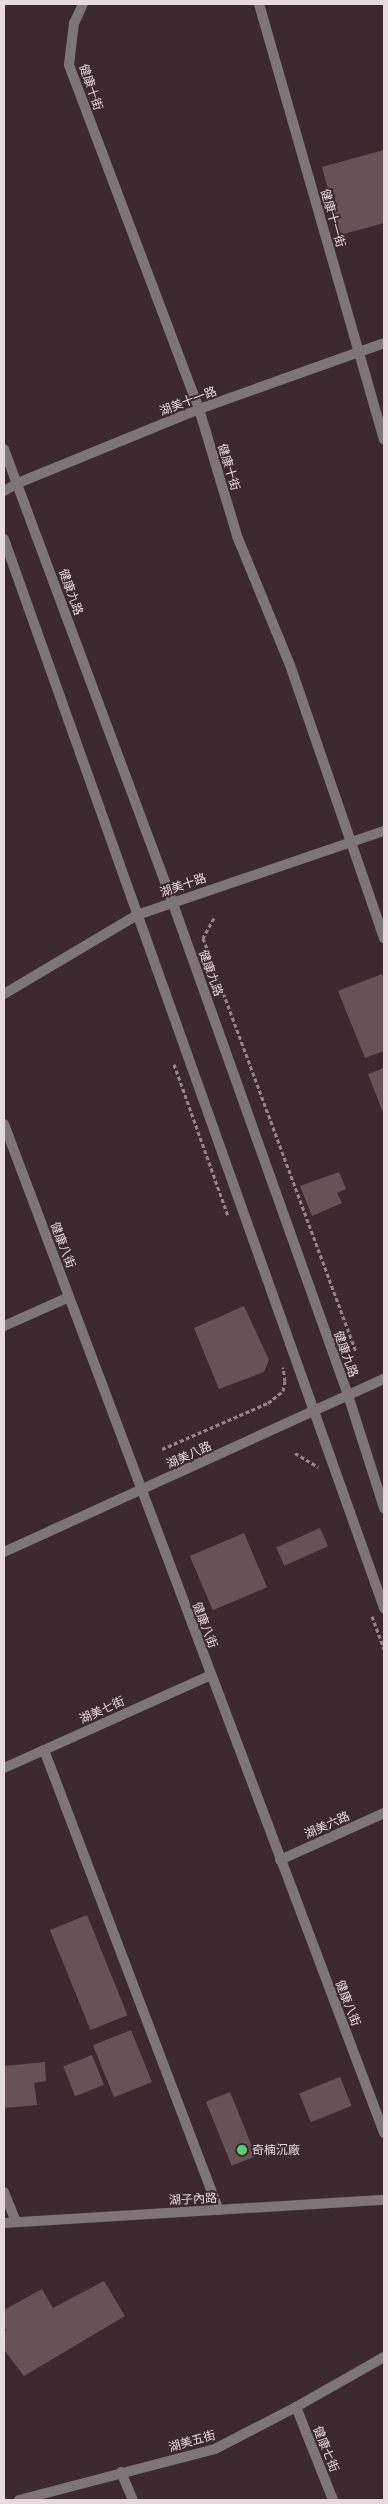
<!DOCTYPE html>
<html>
<head>
<meta charset="utf-8">
<style>
	body { margin:0 }
	#map { position:relative; width:388px; height:2504px; overflow:hidden; background:#3c292f; font-family:"Noto Sans","Noto Sans TC",sans-serif }
	div>[style] { position:absolute }
	[style*='--x'] { left:calc(var(--x)*1px); top:calc(var(--y)*1px); width:calc(var(--w)*1px); rotate:calc(var(--a)*1deg) }
	.building>* { inset:0; background:#675258; transform-origin:0 0 }
	.path>* { height:3px; margin-top:-1.5px; transform-origin:0; background:repeating-linear-gradient(90deg,#96868b 0 4px,transparent 0 6.5px) }
	.minor>* { height:10px; margin:-5px; padding:0 5px; transform-origin:5px; border-radius:5px; background:#7f7578 }
	.tertiary>* { height:10px; margin:-5px; padding:0 5px; transform-origin:5px; border-radius:5px; background:#7f7578 }
	.dots>* { width:14px; height:14px; translate:-50% -50%; box-sizing:border-box; border:2px solid #3c292f; border-radius:50% }
	span { translate:-50% -50%; white-space:nowrap; text-align:center; line-height:1.15; -webkit-text-stroke:4px #3c292f; paint-order:stroke }
	.street-label { font-size:12px; color:#e7dade }
	.poi-label { font-size:12px; color:#e7dade }
	.left { translate:0 -50%; text-align:left }
	.frame { position:absolute; inset:0; border:5px solid #e7dade; pointer-events:none }
</style>
</head>
<body>
<div id="map">
	<div class="building">
		<i style="clip-path:polygon(384px 150px,384px 223px,340px 235px,322px 167px)"></i>
		<i style="clip-path:polygon(382px 974px,384px 980px,384px 1051px,365px 1058px,338px 991px)"></i>
		<i style="clip-path:polygon(384px 1068px,384px 1115px,368px 1074px)"></i>
		<i style="clip-path:polygon(339px 1172px,346px 1189px,337px 1193px,342px 1203px,312px 1216px,300px 1186px)"></i>
		<i style="clip-path:polygon(244px 1306px,269px 1360px,264px 1372px,219px 1389px,194px 1328px)"></i>
		<i style="left:320px;top:1528px;width:20px;height:48px;rotate:66deg"></i>
		<i style="left:244px;top:1533px;width:59px;height:59px;rotate:67deg"></i>
		<i style="left:87px;top:1915px;width:108px;height:40px;rotate:68deg"></i>
		<i style="left:131px;top:2030px;width:56px;height:41px;rotate:68deg"></i>
		<i style="left:92px;top:2055px;width:32px;height:31px;rotate:68deg"></i>
		<i style="clip-path:polygon(45px 2062px,46px 2081px,34px 2083px,37px 2105px,4px 2108px,4px 2066px)"></i>
		<i style="left:340px;top:2077px;width:31px;height:44px;rotate:68deg"></i>
		<i style="left:230px;top:2092px;width:69px;height:26px;rotate:68deg"></i>
		<i style="clip-path:polygon(104px 2281px,125px 2316px,24px 2376px,4px 2350px,4px 2333px,6px 2330px,4px 2326px,4px 2310px,42px 2289px,53px 2308px)"></i>
	</div>
	<div class="path">
		<i style="--x:214;--y:918;--w:23;--a:119"></i>
		<i style="--x:203;--y:938;--w:441;--a:69.7"></i>
		<i style="--x:174;--y:1064;--w:161;--a:70.4"></i>
		<i style="--x:162;--y:1449;--w:116;--a:-23.5"></i>
		<i style="--x:268;--y:1403;--w:19;--a:-39"></i>
		<i style="--x:283;--y:1391;--w:10;--a:-79"></i>
		<i style="--x:285;--y:1381;--w:14;--a:-98"></i>
		<i style="--x:295;--y:1453;--w:27;--a:31"></i>
		<i style="--x:372;--y:1616;--w:35;--a:70"></i>
	</div>
	<div class="minor">
		<i style="--x:83;--y:4;--w:21;--a:115"></i>
		<i style="--x:74;--y:23;--w:42;--a:96.8"></i>
		<i style="--x:69;--y:65;--w:368;--a:69.3"></i>
		<i style="--x:199;--y:409;--w:133;--a:73.3"></i>
		<i style="--x:237;--y:536;--w:139;--a:67.7"></i>
		<i style="--x:290;--y:665;--w:289;--a:71"></i>
		<i style="--x:259;--y:4;--w:453;--a:74"></i>
		<i style="--x:4;--y:449;--w:482;--a:69.6"></i>
		<i style="--x:172;--y:901;--w:524;--a:70.39"></i>
		<i style="--x:348;--y:1395;--w:119;--a:72.3"></i>
		<i style="--x:4;--y:491;--w:16;--a:-30"></i>
		<i style="--x:18;--y:483;--w:196;--a:-22.2"></i>
		<i style="--x:199;--y:409;--w:196;--a:-19.6"></i>
		<i style="--x:4;--y:539;--w:1135;--a:70.43"></i>
		<i style="--x:4;--y:994;--w:155;--a:-30.7"></i>
		<i style="--x:137;--y:915;--w:261;--a:-18.8"></i>
		<i style="--x:4;--y:1124;--w:1078;--a:69.36"></i>
		<i style="--x:4;--y:1326;--w:71;--a:-24"></i>
		<i style="--x:4;--y:1552;--w:418;--a:-24.5"></i>
		<i style="--x:44;--y:1750;--w:492;--a:69.2"></i>
		<i style="--x:4;--y:1768;--w:227;--a:-24.2"></i>
		<i style="--x:280;--y:1860;--w:114;--a:-24.3"></i>
		<i style="--x:4;--y:2192;--w:32;--a:68"></i>
		<i style="--x:296;--y:2407;--w:100;--a:68.3"></i>
		<i style="--x:121;--y:2472;--w:30;--a:67"></i>
		<i style="--x:19;--y:2500;--w:203;--a:-14.6"></i>
		<i style="--x:215;--y:2449;--w:91;--a:-27.4"></i>
		<i style="--x:296;--y:2407;--w:101;--a:-29.6"></i>
	</div>
	<div class="tertiary">
		<i style="--x:4;--y:2223;--w:381;--a:-3.5"></i>
	</div>
	<div class="dots">
		<i style="left:242px;top:2150px;background:#53d672"></i>
	</div>
	<div class="street-label">
		<span style="left:91px;top:87px;rotate:71deg">健康十街</span>
		<span style="left:333px;top:218px;rotate:74deg">健康十一街</span>
		<span style="left:188px;top:401px;rotate:-21deg">湖美十一路</span>
		<span style="left:229px;top:467px;rotate:73deg">健康十街</span>
		<span style="left:71px;top:592px;rotate:70deg">健康九路</span>
		<span style="left:183px;top:885px;rotate:-19deg">湖美十路</span>
		<span style="left:211px;top:973px;rotate:70deg">健康九路</span>
		<span style="left:63px;top:1245px;rotate:69deg">健康八街</span>
		<span style="left:346px;top:1354px;rotate:70deg">健康九路</span>
		<span style="left:189px;top:1455px;rotate:-24deg">湖美八路</span>
		<span style="left:205px;top:1625px;rotate:69deg">健康八街</span>
		<span style="left:102px;top:1710px;rotate:-24deg">湖美七街</span>
		<span style="left:327px;top:1825px;rotate:-24deg">湖美六路</span>
		<span style="left:348px;top:2003px;rotate:69deg">健康八街</span>
		<span style="left:193px;top:2199px;rotate:-3deg">湖子內路</span>
		<span style="left:192px;top:2441px;rotate:-16deg">湖美五街</span>
		<span style="left:326px;top:2449px;rotate:68deg">健康七街</span>
	</div>
	<div class="poi-label">
		<span class="left" style="left:252px;top:2150px">奇楠沉廠</span>
	</div>
	<div class="frame"></div>
</div>
</body>
</html>
